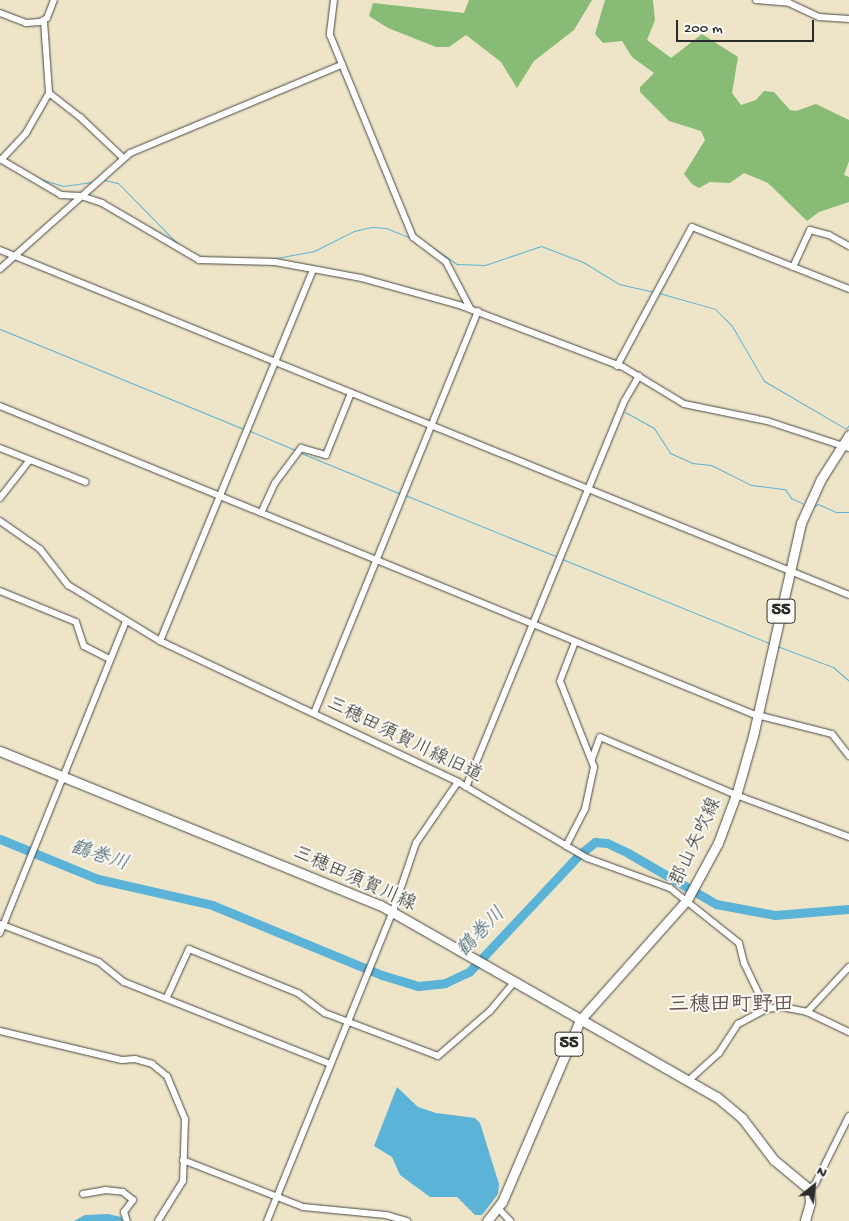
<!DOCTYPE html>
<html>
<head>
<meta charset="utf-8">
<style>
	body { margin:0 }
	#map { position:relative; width:849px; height:1221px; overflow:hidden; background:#eee5c8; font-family:"Gochi Hand","Klee One",sans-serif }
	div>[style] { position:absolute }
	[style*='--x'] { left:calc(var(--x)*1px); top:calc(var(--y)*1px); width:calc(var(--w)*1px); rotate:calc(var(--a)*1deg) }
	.forest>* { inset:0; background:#87bb76 }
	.water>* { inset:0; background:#5bb3d8 }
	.stream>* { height:1px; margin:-0.5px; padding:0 0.5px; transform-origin:0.5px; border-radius:0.5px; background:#5bb3d8 }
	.river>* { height:9px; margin:-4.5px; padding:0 4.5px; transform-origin:4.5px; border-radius:4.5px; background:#5bb3d8 }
	.roads { filter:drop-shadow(0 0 1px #484743) drop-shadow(0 0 1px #484743) }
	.minor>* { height:6px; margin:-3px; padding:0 3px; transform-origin:3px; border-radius:3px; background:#fff }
	.major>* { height:9px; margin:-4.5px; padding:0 4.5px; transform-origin:4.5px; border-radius:4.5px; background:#fff }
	span { translate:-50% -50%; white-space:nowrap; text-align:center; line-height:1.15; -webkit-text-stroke:4px #fdfcf7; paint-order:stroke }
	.shield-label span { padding:1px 4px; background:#fdfcf7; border:1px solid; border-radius:4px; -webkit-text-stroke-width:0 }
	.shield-label { font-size:18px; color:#2b2b2b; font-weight:700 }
	.street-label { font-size:19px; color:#2b2b2b }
	.water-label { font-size:20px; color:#3c5b68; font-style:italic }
	.quarter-label { font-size:21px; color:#66514d; font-weight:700 }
	.north { position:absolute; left:789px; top:1161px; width:50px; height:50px; -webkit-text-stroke:4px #fdfcf7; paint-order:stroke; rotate:29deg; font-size:14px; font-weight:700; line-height:20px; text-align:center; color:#2b2b2b }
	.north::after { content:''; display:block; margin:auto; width:18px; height:22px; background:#2b2b2b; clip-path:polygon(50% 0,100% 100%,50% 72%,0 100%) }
	.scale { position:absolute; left:676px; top:20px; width:138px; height:22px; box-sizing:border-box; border:2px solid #2b2b2b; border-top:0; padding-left:6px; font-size:15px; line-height:18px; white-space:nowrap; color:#2b2b2b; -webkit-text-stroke:4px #fdfcf7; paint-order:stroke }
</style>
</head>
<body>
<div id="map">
	<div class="forest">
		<i style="clip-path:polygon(469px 0,592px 0,574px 30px,534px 61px,517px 88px,501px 62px,466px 35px,449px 47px,436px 47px,388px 28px,369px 16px,373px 3px,464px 13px)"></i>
		<i style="clip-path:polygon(605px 0,653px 0,655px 20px,647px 40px,671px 58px,702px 34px,738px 57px,732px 93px,741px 105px,756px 100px,764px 91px,774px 92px,790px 110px,796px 111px,816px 104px,849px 120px,849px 161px,844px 175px,849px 177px,849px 202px,819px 212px,807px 221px,768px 183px,744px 173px,730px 183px,710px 182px,699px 188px,692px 184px,684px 174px,705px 140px,701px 131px,669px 121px,640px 92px,640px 87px,654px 73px,632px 57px,622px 41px,603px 43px,595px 34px)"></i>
	</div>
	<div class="water">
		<i style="clip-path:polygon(397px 1087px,418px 1107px,436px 1113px,475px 1118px,480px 1123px,499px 1184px,498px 1194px,482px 1215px,475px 1215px,457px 1197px,430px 1197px,400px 1175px,392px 1157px,374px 1146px)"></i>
		<i style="clip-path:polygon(108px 1214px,121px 1217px,123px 1221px,74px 1221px,85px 1215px)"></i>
	</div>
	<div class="stream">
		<i style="--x:40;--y:179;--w:24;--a:17"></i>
		<i style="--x:63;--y:186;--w:29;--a:-8"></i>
		<i style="--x:104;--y:180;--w:14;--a:12"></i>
		<i style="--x:118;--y:183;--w:86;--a:45.5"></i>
		<i style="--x:433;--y:248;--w:29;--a:34"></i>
		<i style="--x:457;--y:264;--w:28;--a:2"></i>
		<i style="--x:485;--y:265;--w:59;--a:-18.7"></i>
		<i style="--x:541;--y:246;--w:45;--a:20.9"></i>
		<i style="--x:583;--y:262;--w:42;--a:31.4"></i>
		<i style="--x:619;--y:284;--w:37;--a:13"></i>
		<i style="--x:271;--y:259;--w:44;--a:-10.5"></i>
		<i style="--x:314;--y:251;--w:45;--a:-26.6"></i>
		<i style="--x:354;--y:231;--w:18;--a:-13"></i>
		<i style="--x:372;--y:227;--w:14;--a:4"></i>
		<i style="--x:386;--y:228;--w:27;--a:22"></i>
		<i style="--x:659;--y:293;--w:58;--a:15.9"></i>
		<i style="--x:715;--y:309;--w:24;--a:45"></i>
		<i style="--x:732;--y:326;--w:64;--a:59.8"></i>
		<i style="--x:764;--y:381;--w:95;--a:30.3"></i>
		<i style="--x:846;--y:429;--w:5;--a:-53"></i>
		<i style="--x:0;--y:329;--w:264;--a:22.3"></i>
		<i style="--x:625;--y:412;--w:33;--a:29"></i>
		<i style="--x:654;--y:428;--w:30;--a:57"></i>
		<i style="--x:670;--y:453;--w:24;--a:24"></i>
		<i style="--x:692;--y:463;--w:19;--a:6"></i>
		<i style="--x:711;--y:465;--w:45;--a:26.6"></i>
		<i style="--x:751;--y:485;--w:34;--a:7"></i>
		<i style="--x:785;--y:489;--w:11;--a:56"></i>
		<i style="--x:791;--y:498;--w:14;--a:25"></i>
		<i style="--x:250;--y:431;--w:49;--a:22.9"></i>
		<i style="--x:301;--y:453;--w:108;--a:22.3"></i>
		<i style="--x:405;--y:495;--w:165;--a:22.1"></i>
		<i style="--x:813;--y:507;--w:6;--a:-31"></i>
		<i style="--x:818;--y:504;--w:20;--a:24"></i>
		<i style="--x:836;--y:512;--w:13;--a:0"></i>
		<i style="--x:562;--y:559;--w:223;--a:22.1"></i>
		<i style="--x:777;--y:646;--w:60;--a:20.6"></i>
		<i style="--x:833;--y:667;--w:21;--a:41"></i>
	</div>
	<div class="river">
		<i style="--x:0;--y:839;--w:106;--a:22.2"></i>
		<i style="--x:98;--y:879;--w:117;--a:12.8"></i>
		<i style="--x:212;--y:905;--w:184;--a:22.4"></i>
		<i style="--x:382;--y:975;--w:38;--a:17"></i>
		<i style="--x:418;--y:986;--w:27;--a:-6"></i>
		<i style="--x:445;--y:983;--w:26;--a:-25"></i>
		<i style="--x:469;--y:972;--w:161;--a:-46.8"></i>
		<i style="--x:579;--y:855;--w:21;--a:-39"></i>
		<i style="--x:595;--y:842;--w:12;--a:5"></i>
		<i style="--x:607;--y:843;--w:23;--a:25"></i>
		<i style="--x:628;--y:853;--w:102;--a:30.1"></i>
		<i style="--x:716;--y:904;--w:60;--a:10.6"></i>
		<i style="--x:775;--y:915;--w:74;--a:-4.6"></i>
	</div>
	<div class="roads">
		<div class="minor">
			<i style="--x:334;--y:0;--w:35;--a:97"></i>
			<i style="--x:330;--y:35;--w:218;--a:67.7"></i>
			<i style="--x:413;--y:237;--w:41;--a:37.1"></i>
			<i style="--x:446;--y:262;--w:52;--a:62.4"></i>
			<i style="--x:756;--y:0;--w:33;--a:5"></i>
			<i style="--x:789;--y:3;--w:33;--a:25"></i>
			<i style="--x:819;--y:17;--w:30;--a:4"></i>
			<i style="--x:0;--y:13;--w:28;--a:21"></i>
			<i style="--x:26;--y:23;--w:14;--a:-4"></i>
			<i style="--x:40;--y:22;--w:8;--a:-30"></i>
			<i style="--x:47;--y:18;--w:19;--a:-69"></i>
			<i style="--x:44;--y:21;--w:72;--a:86"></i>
			<i style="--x:0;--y:159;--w:71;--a:30.5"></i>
			<i style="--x:61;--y:195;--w:20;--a:3"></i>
			<i style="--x:81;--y:196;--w:22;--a:18"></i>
			<i style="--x:102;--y:203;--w:113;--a:30.4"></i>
			<i style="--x:199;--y:260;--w:76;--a:1.5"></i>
			<i style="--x:275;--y:262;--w:87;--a:10.5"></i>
			<i style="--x:361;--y:278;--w:102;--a:15.4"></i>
			<i style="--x:459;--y:305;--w:175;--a:20.7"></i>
			<i style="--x:623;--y:367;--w:71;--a:31.2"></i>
			<i style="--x:684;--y:404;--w:85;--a:11.6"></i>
			<i style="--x:767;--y:421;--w:86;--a:18.2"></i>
			<i style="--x:1;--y:160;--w:37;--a:-47"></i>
			<i style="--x:26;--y:133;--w:46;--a:-60.1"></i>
			<i style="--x:49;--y:93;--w:39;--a:38"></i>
			<i style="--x:80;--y:117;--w:59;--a:43.6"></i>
			<i style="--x:0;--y:250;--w:916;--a:22.11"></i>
			<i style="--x:793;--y:267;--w:41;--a:-65.3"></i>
			<i style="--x:810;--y:230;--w:20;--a:15"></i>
			<i style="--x:829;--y:235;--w:23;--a:29"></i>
			<i style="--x:0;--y:269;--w:174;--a:-41.7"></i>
			<i style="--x:130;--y:153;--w:229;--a:-22.6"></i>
			<i style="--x:617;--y:366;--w:158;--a:-61.7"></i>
			<i style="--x:692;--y:227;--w:169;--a:21.5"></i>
			<i style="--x:0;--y:406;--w:814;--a:22.25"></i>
			<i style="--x:753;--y:714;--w:81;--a:14.2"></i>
			<i style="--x:832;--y:734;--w:28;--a:52"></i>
			<i style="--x:0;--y:448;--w:92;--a:21.6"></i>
			<i style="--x:0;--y:498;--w:47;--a:-51.9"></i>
			<i style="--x:261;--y:513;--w:33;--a:-65"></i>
			<i style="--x:275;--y:483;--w:44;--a:-53.4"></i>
			<i style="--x:301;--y:448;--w:26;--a:16"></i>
			<i style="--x:326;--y:455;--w:67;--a:-68"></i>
			<i style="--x:0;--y:521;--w:49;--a:35"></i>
			<i style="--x:40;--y:549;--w:46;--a:52.1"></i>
			<i style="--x:68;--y:585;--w:108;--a:31.3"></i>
			<i style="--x:160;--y:641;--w:330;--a:25.3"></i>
			<i style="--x:458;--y:782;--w:150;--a:30.5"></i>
			<i style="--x:587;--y:858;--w:88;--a:19.9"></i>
			<i style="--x:670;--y:888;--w:88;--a:38.6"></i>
			<i style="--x:739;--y:943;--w:21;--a:76"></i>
			<i style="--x:744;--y:963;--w:51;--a:64.4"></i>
			<i style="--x:0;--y:591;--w:82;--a:22.2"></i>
			<i style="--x:76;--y:622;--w:25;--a:72"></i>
			<i style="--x:84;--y:646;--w:29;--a:27"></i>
			<i style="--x:160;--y:641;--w:401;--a:-67.6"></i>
			<i style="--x:314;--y:713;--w:434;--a:-67.8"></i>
			<i style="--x:592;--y:759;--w:23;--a:-70"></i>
			<i style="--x:600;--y:737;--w:148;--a:23.1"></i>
			<i style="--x:736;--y:795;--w:121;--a:20.4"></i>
			<i style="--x:466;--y:787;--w:418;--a:-67.7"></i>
			<i style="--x:625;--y:400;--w:28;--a:-60"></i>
			<i style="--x:566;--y:846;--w:42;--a:-62.8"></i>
			<i style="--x:585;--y:809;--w:43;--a:-77.9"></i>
			<i style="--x:594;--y:767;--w:92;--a:-111.6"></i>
			<i style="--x:560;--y:681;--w:42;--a:-69"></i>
			<i style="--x:0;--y:924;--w:106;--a:21"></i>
			<i style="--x:99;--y:962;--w:32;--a:39"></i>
			<i style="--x:124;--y:982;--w:222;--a:21.7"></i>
			<i style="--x:0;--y:933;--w:336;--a:-68"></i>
			<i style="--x:167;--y:997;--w:53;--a:-65.4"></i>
			<i style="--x:189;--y:949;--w:118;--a:22"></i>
			<i style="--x:298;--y:993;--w:34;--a:37"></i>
			<i style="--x:325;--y:1013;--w:121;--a:20.8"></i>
			<i style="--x:438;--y:1056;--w:69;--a:-40.9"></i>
			<i style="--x:490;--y:1011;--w:39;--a:-50"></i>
			<i style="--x:807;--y:1012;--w:62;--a:-47"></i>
			<i style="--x:0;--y:1031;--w:125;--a:13.4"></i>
			<i style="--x:122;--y:1060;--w:13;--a:-4"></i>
			<i style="--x:135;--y:1059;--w:18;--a:16"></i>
			<i style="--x:152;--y:1064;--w:19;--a:39"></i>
			<i style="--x:167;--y:1076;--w:47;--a:67.3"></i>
			<i style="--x:185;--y:1119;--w:62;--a:91.8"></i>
			<i style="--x:183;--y:1181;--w:47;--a:122"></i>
			<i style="--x:688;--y:1081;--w:42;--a:-42.1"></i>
			<i style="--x:719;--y:1053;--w:35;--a:-57"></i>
			<i style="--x:738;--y:1024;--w:32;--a:-28"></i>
			<i style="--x:766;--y:1009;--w:16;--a:-7"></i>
			<i style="--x:782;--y:1007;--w:25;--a:11"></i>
			<i style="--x:807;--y:1012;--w:47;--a:25.5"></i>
			<i style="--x:183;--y:1160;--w:129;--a:21.4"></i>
			<i style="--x:303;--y:1207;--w:83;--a:5.5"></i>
			<i style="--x:386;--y:1215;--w:22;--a:16"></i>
			<i style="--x:809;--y:1189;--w:8;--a:-40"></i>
			<i style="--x:815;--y:1184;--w:76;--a:-63.4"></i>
			<i style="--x:83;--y:1194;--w:22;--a:-10"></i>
			<i style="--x:105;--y:1190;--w:18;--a:6"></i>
			<i style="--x:123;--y:1192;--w:13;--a:39"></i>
			<i style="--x:133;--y:1200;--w:15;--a:127"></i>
			<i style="--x:124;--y:1212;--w:9;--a:72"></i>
			<i style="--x:498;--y:1208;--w:18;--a:47"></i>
			<i style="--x:267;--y:1221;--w:335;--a:-67.9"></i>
			<i style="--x:393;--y:911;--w:72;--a:-71.3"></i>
			<i style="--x:416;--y:843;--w:74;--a:-55.5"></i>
		</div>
		<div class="major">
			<i style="--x:0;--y:751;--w:410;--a:22.1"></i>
			<i style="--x:380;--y:905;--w:388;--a:29.7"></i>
			<i style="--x:717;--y:1097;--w:33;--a:40"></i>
			<i style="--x:742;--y:1118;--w:53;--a:52.7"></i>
			<i style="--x:774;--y:1160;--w:45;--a:39.6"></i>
			<i style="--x:809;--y:1189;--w:14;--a:86"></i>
			<i style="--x:810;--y:1203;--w:19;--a:106"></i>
			<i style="--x:487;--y:1221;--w:24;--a:-52"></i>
			<i style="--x:502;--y:1202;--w:198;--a:-66.8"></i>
			<i style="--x:580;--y:1020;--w:161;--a:-48.3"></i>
			<i style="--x:687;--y:900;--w:65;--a:-61.5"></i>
			<i style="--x:718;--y:843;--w:54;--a:-69.6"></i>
			<i style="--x:737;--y:792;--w:58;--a:-74.1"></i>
			<i style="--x:753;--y:736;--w:218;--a:-77.3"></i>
			<i style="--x:801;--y:523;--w:48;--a:-65.6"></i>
			<i style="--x:821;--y:479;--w:52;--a:-57.5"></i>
		</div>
	</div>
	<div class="shield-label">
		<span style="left:781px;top:611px">55</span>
		<span style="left:569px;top:1044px">55</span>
	</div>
	<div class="street-label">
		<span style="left:404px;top:741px;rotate:26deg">三穂田須賀川線旧道</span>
		<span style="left:697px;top:842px;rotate:-65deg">郡山矢吹線</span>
		<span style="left:354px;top:880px;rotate:24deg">三穂田須賀川線</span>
	</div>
	<div class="water-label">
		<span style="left:99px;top:857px;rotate:18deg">鶴巻川</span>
		<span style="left:482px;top:933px;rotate:-46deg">鶴巻川</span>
	</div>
	<div class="quarter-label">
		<span style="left:731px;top:1007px">三穂田町野田</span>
	</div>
	<div class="north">N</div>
	<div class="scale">200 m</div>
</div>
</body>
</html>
